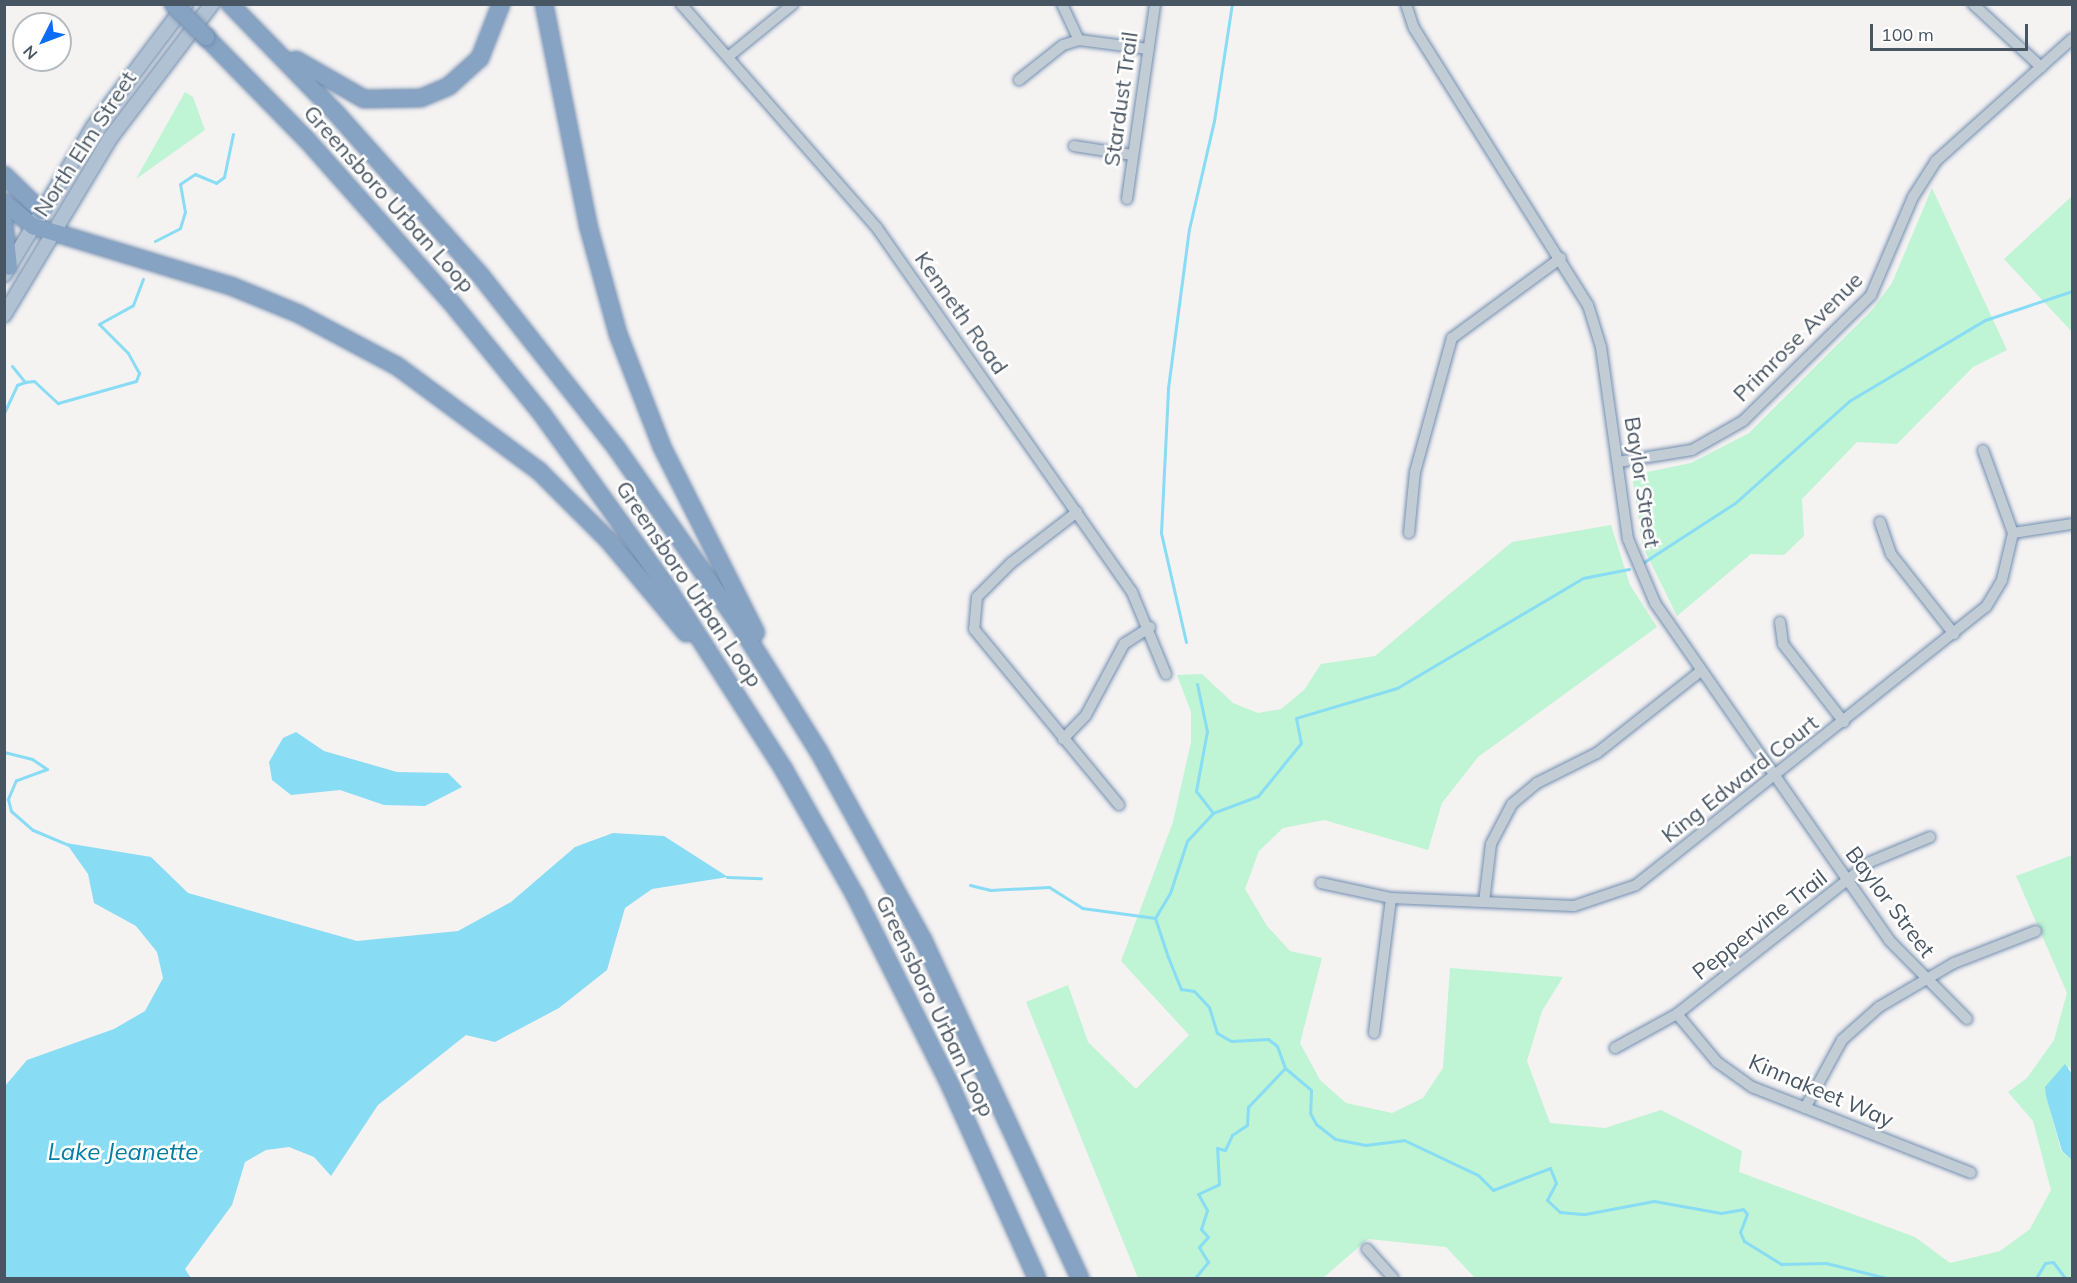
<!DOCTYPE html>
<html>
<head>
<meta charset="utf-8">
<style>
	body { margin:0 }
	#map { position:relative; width:2077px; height:1283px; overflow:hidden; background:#f5f2f2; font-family:Mulish,sans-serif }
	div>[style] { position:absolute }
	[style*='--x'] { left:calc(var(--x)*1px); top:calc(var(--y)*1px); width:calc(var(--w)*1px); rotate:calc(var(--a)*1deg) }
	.green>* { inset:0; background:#bff4d4 }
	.water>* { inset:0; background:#88dcf4 }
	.stream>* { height:3px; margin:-1.5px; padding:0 1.5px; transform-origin:1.5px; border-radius:1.5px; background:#88dcf4 }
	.roads { filter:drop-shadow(0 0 2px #718eb0) drop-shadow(0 0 2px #718eb0) }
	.minor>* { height:10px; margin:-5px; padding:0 5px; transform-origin:5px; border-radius:5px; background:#c2ccd5 }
	.major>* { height:14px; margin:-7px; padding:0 7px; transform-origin:7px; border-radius:7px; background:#b0c1d3 }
	.highway>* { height:16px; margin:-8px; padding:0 8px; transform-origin:8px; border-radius:8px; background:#86a3c4 }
	.bridges { filter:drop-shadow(0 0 2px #718eb0) drop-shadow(0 0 2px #718eb0) }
	.highway-bridge>* { height:16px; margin:-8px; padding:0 8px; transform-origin:8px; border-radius:8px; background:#86a3c4 }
	span { translate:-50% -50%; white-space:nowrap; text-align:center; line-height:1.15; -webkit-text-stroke:5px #fff; paint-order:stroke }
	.street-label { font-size:22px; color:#485562 }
	.water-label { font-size:24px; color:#037ea3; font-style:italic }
	.frame { position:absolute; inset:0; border:6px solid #485562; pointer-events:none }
	.north { position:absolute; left:12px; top:12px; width:60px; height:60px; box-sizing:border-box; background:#fff; border:2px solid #b6bbc0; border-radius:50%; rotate:228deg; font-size:16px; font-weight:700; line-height:24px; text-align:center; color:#485562 }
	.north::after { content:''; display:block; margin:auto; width:21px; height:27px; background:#0b6df6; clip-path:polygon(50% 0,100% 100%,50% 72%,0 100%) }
	.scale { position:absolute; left:1870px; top:24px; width:158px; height:27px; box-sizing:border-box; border:3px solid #485562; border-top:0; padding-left:8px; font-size:18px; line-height:21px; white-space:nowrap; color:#485562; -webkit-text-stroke:4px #fff; paint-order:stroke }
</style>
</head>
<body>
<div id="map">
	<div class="green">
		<i style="clip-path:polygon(185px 92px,193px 97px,205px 130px,136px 179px)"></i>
		<i style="clip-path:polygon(1932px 188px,2007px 350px,1973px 367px,1897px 444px,1857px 442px,1802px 499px,1804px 536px,1784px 555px,1751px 554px,1677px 616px,1643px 547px,1632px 475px,1691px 463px,1749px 433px,1873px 309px,1892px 283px)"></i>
		<i style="clip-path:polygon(2072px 196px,2072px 332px,2004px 259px)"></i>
		<i style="clip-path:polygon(1611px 525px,1630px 585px,1657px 627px,1478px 757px,1442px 803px,1428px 850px,1324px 820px,1283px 828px,1259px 851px,1245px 889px,1267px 926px,1290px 951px,1322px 958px,1300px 1043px,1320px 1080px,1346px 1103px,1392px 1113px,1423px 1098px,1443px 1068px,1450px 968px,1563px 977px,1542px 1011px,1527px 1061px,1550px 1123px,1605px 1128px,1661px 1110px,1742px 1151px,1739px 1172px,1915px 1237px,1950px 1263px,2000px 1251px,2030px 1229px,2051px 1190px,2033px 1121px,2008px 1092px,2027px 1078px,2054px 1040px,2067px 993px,2016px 876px,2072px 855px,2072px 1074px,2069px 1066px,2051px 1113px,2061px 1151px,2072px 1160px,2072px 1278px,1475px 1278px,1446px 1247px,1368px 1239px,1323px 1278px,1138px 1278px,1026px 1002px,1068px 985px,1088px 1042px,1136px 1089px,1189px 1035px,1121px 961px,1173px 822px,1191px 742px,1191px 712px,1177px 675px,1202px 674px,1233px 703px,1258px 713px,1281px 709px,1304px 690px,1321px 664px,1375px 656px,1512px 542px)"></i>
	</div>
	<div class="water">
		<i style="clip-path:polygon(296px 732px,324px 751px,397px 772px,448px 773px,462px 787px,425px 806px,384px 805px,340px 790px,291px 795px,272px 780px,269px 762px,283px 738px)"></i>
		<i style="clip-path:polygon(613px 833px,664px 836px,728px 877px,652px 889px,625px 908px,607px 970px,559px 1008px,495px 1042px,466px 1035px,378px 1105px,331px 1176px,314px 1157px,289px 1147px,266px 1150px,245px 1162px,232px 1205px,185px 1269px,191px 1278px,5px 1278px,5px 1086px,27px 1060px,114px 1029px,145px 1011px,163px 978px,157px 952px,136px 926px,94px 903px,88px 874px,66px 843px,151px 857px,188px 893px,357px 941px,458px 931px,511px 902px,575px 847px)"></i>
		<i style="clip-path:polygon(2065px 1064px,2072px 1074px,2072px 1160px,2062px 1151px,2046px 1096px,2045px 1087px)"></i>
	</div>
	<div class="stream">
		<i style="--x:155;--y:241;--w:28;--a:-27"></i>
		<i style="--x:180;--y:228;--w:17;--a:-73"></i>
		<i style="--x:185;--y:212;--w:28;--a:-100"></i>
		<i style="--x:180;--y:184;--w:18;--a:-34"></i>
		<i style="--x:195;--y:174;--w:23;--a:23"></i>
		<i style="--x:216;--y:183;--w:10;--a:-37"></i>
		<i style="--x:224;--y:177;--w:44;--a:-78.2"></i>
		<i style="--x:12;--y:366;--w:21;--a:51"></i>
		<i style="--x:4;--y:413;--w:31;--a:-65"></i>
		<i style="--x:17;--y:385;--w:9;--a:-21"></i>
		<i style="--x:25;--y:382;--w:9;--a:-6"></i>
		<i style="--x:34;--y:381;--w:33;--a:43"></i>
		<i style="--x:58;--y:403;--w:81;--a:-15.8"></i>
		<i style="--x:136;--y:381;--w:9;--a:-69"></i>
		<i style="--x:139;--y:373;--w:23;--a:-119"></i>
		<i style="--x:128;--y:353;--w:41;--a:-135"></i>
		<i style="--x:99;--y:324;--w:39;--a:-29"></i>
		<i style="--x:133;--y:305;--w:28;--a:-69"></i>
		<i style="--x:1644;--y:562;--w:108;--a:-33"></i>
		<i style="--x:1735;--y:503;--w:153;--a:-41.8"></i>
		<i style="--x:1849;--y:401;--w:158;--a:-30.8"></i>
		<i style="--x:1985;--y:320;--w:92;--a:-18.4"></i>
		<i style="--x:1629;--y:569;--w:47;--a:168.9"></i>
		<i style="--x:1583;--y:578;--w:216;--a:149.4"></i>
		<i style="--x:1397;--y:688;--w:105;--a:163.5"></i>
		<i style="--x:1296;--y:718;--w:25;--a:79"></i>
		<i style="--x:1301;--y:743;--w:68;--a:129.1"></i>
		<i style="--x:1258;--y:796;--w:48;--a:159.3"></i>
		<i style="--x:1213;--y:813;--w:38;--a:133"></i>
		<i style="--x:1187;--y:841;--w:55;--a:108.1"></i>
		<i style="--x:1170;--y:893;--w:29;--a:121"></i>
		<i style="--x:1155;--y:918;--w:41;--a:71.6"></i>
		<i style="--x:1168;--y:957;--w:35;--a:68"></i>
		<i style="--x:1181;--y:989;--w:13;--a:9"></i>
		<i style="--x:1194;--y:991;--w:22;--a:47"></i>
		<i style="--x:1209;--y:1007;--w:27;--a:73"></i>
		<i style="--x:1217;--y:1033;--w:16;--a:30"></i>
		<i style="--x:1231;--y:1041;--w:37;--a:-3"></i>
		<i style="--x:1268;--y:1039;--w:11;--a:38"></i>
		<i style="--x:1277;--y:1046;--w:23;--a:70"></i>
		<i style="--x:1285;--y:1068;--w:34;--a:40"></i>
		<i style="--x:1311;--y:1090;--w:23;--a:92"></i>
		<i style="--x:1310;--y:1113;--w:13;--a:61"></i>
		<i style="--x:1316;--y:1124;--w:24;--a:38"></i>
		<i style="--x:1335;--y:1139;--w:31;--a:11"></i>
		<i style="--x:1365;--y:1145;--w:39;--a:-7"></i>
		<i style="--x:1404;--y:1140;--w:82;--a:25.3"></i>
		<i style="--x:1478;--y:1175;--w:21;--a:45"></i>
		<i style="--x:1493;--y:1190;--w:61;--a:-21.1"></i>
		<i style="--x:1550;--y:1168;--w:16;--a:68"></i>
		<i style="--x:1556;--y:1183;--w:19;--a:118"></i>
		<i style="--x:1547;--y:1200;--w:18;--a:43"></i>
		<i style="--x:1560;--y:1212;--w:25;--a:5"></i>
		<i style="--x:1585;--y:1214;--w:70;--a:-10.7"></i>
		<i style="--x:1654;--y:1201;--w:68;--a:10.2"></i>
		<i style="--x:1721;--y:1213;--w:22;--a:-10"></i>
		<i style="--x:1743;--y:1209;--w:6;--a:51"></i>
		<i style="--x:1747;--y:1214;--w:19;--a:111"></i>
		<i style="--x:1740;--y:1232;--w:10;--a:66"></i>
		<i style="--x:1744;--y:1241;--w:44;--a:31.9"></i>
		<i style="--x:1781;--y:1264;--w:45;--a:-1.3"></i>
		<i style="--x:1826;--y:1263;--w:62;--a:14"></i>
		<i style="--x:1186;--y:642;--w:112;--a:-102.9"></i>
		<i style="--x:1161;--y:533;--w:145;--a:-87.2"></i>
		<i style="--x:1168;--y:388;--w:160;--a:-82.5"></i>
		<i style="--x:1189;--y:229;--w:111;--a:-77"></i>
		<i style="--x:1214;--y:121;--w:118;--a:-81.3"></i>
		<i style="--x:1197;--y:684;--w:48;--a:78"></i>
		<i style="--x:1207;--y:731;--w:61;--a:100.4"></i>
		<i style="--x:1196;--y:791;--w:28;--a:52"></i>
		<i style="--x:4;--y:752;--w:29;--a:14"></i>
		<i style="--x:32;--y:759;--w:18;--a:34"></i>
		<i style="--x:47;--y:769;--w:33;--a:160"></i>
		<i style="--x:16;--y:780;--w:21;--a:113"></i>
		<i style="--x:8;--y:799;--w:12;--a:76"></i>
		<i style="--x:11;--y:811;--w:29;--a:41"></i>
		<i style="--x:33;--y:830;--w:39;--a:23"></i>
		<i style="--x:727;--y:877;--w:34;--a:2"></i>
		<i style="--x:970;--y:885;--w:21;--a:14"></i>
		<i style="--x:990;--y:890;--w:59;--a:-2.9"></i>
		<i style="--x:1049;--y:887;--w:39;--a:32"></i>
		<i style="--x:1082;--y:908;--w:74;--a:7.8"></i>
		<i style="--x:1184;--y:1278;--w:11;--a:0"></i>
		<i style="--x:1195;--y:1278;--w:21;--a:-51"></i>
		<i style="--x:1208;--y:1262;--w:17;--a:-121"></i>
		<i style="--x:1199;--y:1247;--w:13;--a:-48"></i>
		<i style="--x:1208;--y:1237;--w:11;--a:-131"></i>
		<i style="--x:1201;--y:1229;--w:20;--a:-72"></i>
		<i style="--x:1207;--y:1210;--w:18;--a:-119"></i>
		<i style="--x:1198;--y:1194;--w:23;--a:-25"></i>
		<i style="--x:1219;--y:1184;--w:36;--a:-93"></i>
		<i style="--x:1217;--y:1148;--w:8;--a:14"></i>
		<i style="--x:1225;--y:1150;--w:17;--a:-65"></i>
		<i style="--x:1232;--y:1135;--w:18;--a:-34"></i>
		<i style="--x:1247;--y:1125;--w:18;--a:-87"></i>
		<i style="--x:1248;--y:1107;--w:54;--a:-46.5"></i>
		<i style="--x:2036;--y:1278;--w:17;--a:-59"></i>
		<i style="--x:2045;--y:1263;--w:8;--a:-7"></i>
		<i style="--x:2053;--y:1262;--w:20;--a:53"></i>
	</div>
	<div class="roads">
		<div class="minor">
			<i style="--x:681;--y:4;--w:298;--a:48.8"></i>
			<i style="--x:877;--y:228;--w:444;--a:55"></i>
			<i style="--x:1132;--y:592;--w:89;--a:67.5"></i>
			<i style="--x:1062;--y:4;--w:40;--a:65"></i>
			<i style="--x:1406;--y:4;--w:25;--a:72"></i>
			<i style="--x:1414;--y:28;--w:327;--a:57.9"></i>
			<i style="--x:1588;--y:305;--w:44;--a:72.8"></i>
			<i style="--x:1601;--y:347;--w:194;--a:82"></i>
			<i style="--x:1628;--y:539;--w:69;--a:67.1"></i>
			<i style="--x:1655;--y:603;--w:410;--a:55.2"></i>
			<i style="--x:1889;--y:940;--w:111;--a:45.4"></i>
			<i style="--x:1973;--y:4;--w:93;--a:42.8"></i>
			<i style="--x:728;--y:57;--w:84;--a:-39.2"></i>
			<i style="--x:1019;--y:80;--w:56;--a:-38.5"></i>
			<i style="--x:1063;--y:45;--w:17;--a:-17"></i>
			<i style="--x:1079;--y:40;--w:70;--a:7.4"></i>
			<i style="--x:1074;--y:146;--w:60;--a:8.7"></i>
			<i style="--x:1127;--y:199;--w:197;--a:-81.8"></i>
			<i style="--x:1618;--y:462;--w:75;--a:-9.2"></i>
			<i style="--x:1692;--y:450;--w:59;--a:-29.6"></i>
			<i style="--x:1743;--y:421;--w:180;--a:-44.5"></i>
			<i style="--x:1871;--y:295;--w:107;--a:-66.8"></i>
			<i style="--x:1913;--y:197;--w:43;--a:-57.4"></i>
			<i style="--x:1936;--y:161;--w:183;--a:-41.9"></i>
			<i style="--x:1077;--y:512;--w:83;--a:142.3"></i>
			<i style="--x:1011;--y:563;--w:48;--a:135"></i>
			<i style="--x:977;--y:597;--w:32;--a:95"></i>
			<i style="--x:974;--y:629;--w:228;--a:50.5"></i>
			<i style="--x:1880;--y:522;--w:34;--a:71"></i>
			<i style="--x:1891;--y:554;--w:102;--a:51.8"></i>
			<i style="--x:1409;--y:533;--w:61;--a:-84.4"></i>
			<i style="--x:1415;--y:472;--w:139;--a:-74.6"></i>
			<i style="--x:1452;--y:338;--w:135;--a:-36.3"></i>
			<i style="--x:2013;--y:533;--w:60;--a:-8.7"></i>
			<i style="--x:1780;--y:622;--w:22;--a:82"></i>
			<i style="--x:1783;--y:644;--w:99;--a:52"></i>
			<i style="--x:1063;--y:739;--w:33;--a:-46"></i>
			<i style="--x:1086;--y:715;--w:81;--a:-61.8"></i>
			<i style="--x:1124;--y:644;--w:31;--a:-33"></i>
			<i style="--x:1321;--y:883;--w:72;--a:12.1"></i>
			<i style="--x:1391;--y:898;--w:183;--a:2.5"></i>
			<i style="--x:1574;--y:906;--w:65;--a:-18.7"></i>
			<i style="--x:1636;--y:885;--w:447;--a:-38.5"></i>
			<i style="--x:1986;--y:607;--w:31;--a:-59"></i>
			<i style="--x:2002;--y:580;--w:48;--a:-76.8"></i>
			<i style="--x:2013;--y:533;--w:88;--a:-109.9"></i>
			<i style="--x:1484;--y:902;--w:58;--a:-83.1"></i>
			<i style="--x:1491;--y:844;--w:45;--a:-62.3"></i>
			<i style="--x:1512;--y:804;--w:33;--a:-40"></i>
			<i style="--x:1537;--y:783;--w:67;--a:-26.6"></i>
			<i style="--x:1597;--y:753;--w:132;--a:-38.3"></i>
			<i style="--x:1677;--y:1014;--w:62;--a:50.2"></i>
			<i style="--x:1717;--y:1062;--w:43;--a:35.5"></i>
			<i style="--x:1752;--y:1087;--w:235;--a:21.4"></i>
			<i style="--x:1374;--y:1033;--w:136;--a:-82.8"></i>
			<i style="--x:1615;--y:1048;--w:71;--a:-28.7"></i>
			<i style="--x:1677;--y:1014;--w:246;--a:-38.2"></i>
			<i style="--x:1870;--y:862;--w:65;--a:-22.6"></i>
			<i style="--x:1805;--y:1108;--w:77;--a:-61.4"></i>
			<i style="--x:1842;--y:1040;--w:50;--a:-41.7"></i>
			<i style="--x:1879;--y:1007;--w:87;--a:-30.4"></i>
			<i style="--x:1954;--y:963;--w:88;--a:-21.3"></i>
			<i style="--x:1367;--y:1249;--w:39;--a:48"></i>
		</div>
		<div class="major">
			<i style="--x:4;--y:275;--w:174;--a:-58.9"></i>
			<i style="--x:94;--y:126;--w:153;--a:-53"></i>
			<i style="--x:4;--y:315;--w:208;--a:-59"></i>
			<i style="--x:111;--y:137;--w:167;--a:-52.8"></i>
		</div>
		<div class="highway">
			<i style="--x:230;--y:4;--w:152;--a:45.8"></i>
			<i style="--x:336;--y:113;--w:218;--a:48.3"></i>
			<i style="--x:481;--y:276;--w:220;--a:51.8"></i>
			<i style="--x:617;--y:449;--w:217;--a:55.1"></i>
			<i style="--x:741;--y:627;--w:145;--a:58"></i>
			<i style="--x:818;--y:750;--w:217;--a:61.1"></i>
			<i style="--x:923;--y:940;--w:373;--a:65.1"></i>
			<i style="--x:544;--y:4;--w:225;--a:78.7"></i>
			<i style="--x:588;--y:225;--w:113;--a:74.6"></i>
			<i style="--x:618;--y:334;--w:121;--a:68.7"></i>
			<i style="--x:662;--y:447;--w:208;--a:63.2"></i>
			<i style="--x:206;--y:37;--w:144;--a:45.6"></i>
			<i style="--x:307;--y:140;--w:217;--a:48.4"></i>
			<i style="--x:451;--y:302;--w:144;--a:50.9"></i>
			<i style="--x:542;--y:414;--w:216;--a:54.2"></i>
			<i style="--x:668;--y:589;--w:215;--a:57.3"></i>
			<i style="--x:784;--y:770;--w:144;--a:60.4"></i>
			<i style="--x:855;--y:895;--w:215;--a:63.4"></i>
			<i style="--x:951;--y:1087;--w:209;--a:65.8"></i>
			<i style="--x:296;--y:60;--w:78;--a:29.8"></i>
			<i style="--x:364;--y:99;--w:57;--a:-1"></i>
			<i style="--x:421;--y:98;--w:30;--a:-23"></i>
			<i style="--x:449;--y:86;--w:42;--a:-42.1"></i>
			<i style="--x:480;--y:58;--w:58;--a:-68.7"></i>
			<i style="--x:4;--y:175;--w:52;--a:44.2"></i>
			<i style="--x:4;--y:202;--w:38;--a:40"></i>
			<i style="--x:33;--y:226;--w:207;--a:16.9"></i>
			<i style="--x:231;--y:286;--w:74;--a:22.4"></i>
			<i style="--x:299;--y:314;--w:111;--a:28"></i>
			<i style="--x:397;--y:366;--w:177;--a:36.5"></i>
			<i style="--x:539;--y:471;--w:99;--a:45"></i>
			<i style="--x:609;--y:541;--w:120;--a:50.1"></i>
			<i style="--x:4;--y:221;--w:46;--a:83.8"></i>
		</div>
	</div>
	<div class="bridges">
		<div class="highway-bridge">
			<i style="--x:173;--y:4;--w:47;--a:45"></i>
		</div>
	</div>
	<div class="street-label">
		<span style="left:1121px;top:99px;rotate:-82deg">Stardust Trail</span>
		<span style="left:85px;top:144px;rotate:-57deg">North Elm Street</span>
		<span style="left:389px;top:199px;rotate:48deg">Greensboro Urban Loop</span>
		<span style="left:961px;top:313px;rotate:55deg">Kenneth Road</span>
		<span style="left:1798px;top:337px;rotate:-45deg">Primrose Avenue</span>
		<span style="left:1642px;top:482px;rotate:81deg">Baylor Street</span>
		<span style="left:689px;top:584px;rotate:56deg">Greensboro Urban Loop</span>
		<span style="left:1740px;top:779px;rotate:-38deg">King Edward Court</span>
		<span style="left:1890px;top:902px;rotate:53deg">Baylor Street</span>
		<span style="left:1760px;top:925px;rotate:-38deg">Peppervine Trail</span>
		<span style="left:935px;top:1006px;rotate:64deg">Greensboro Urban Loop</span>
		<span style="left:1821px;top:1091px;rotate:23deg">Kinnakeet Way</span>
	</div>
	<div class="water-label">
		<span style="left:123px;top:1152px">Lake Jeanette</span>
	</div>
	<div class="frame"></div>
	<div class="north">N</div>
	<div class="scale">100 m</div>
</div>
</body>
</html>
